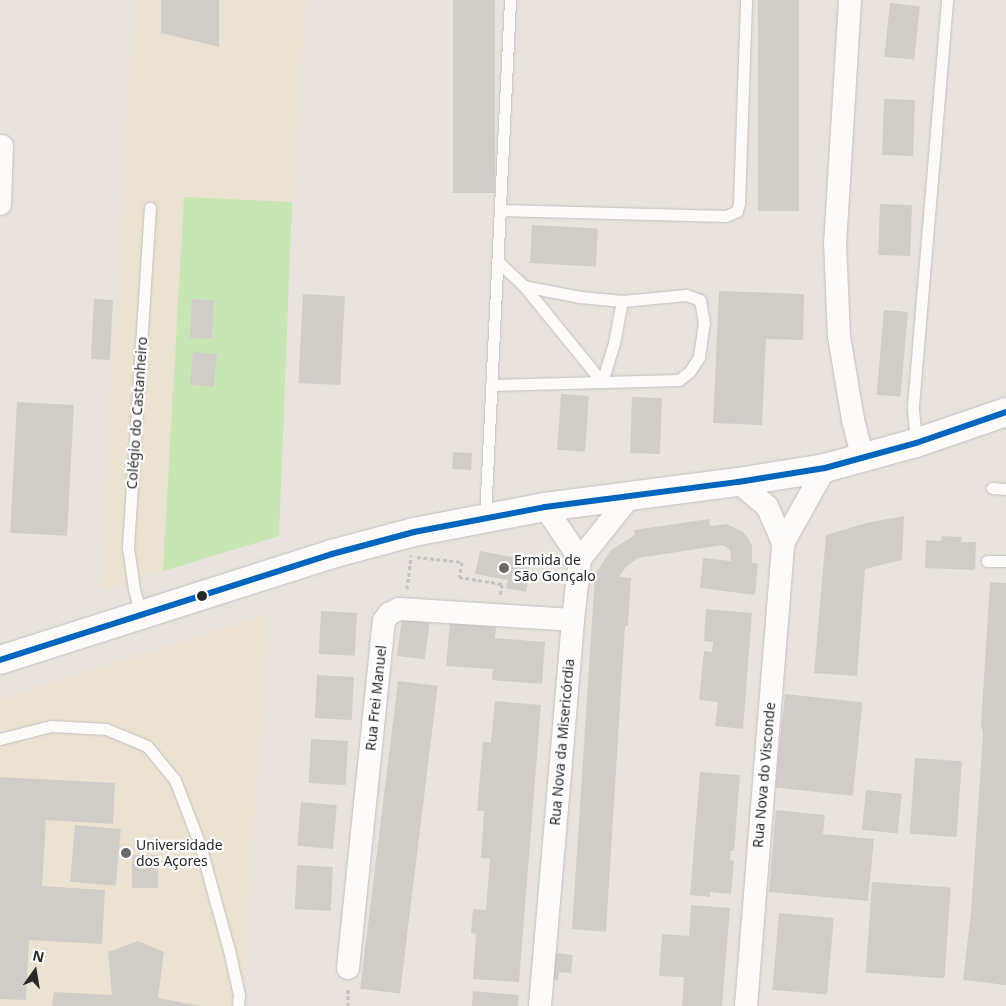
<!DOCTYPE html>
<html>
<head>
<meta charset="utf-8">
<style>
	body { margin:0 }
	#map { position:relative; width:1006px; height:1006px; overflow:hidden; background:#e8e3dd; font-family:"Noto Sans",sans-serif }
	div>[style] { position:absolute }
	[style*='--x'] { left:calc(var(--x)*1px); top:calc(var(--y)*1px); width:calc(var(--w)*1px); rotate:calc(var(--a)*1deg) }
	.education>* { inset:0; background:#ece2d1 }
	.green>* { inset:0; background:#c8e5b4 }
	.building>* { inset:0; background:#d0cdc9; transform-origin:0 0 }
	.path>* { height:3px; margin-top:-1.5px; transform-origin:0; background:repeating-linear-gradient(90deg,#c4c3c3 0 4px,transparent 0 6.5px) }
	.roads { filter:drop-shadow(0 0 1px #c1bfbf) drop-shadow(0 0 1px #c1bfbf) }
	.service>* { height:11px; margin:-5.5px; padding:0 5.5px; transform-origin:5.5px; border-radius:5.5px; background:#fcfbfa }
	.minor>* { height:22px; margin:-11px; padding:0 11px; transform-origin:11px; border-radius:11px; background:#fcfbfa }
	.secondary>* { height:28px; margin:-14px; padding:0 14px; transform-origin:14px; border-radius:14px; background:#fcfbfa }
	.bus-1>* { height:6px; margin:-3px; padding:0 3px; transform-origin:3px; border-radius:3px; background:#0065bd }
	.dots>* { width:14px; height:14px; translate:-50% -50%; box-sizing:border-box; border:2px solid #fff; border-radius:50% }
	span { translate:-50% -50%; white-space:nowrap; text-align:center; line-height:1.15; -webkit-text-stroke:4.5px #fff; paint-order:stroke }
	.street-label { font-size:14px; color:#282828 }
	.poi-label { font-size:14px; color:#282828 }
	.left { translate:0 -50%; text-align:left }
	.north { position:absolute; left:10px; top:946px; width:50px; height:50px; -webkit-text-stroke:4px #fff; paint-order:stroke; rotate:13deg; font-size:14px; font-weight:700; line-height:20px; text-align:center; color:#282828 }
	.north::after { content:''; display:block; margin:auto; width:18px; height:22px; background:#282828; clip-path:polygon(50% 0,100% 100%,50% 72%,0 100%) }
</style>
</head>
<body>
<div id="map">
	<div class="education">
		<i style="clip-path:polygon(134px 0,306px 0,292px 202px,184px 197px,163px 571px,99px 591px)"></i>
		<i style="clip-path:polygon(268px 614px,242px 1006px,0 1006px,0 699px)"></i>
	</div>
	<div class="green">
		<i style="clip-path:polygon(184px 197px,292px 202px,279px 536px,163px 571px)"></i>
	</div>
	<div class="building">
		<i style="clip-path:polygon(161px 0,219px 0,219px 47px,161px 33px)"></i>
		<i style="left:453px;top:0;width:42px;height:193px"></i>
		<i style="left:758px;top:0;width:41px;height:211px"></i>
		<i style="left:890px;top:3px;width:30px;height:54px;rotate:6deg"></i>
		<i style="left:884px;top:99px;width:31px;height:56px;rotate:2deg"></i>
		<i style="left:880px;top:204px;width:32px;height:51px;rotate:2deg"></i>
		<i style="left:532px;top:225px;width:66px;height:38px;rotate:3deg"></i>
		<i style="clip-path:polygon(719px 291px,804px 294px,803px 340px,766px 339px,762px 425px,713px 423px)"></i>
		<i style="left:303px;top:294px;width:42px;height:89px;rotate:3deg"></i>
		<i style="left:94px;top:299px;width:19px;height:60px;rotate:3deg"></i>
		<i style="left:192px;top:299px;width:22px;height:39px;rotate:3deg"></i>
		<i style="left:884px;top:310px;width:24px;height:85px;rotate:5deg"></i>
		<i style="left:193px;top:352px;width:24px;height:33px;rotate:5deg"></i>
		<i style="left:561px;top:394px;width:28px;height:56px;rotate:4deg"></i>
		<i style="left:632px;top:397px;width:30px;height:56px;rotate:2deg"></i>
		<i style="left:17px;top:402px;width:57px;height:131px;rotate:3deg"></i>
		<i style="left:453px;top:452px;width:19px;height:17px;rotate:3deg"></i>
		<i style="clip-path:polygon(904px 516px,902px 560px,865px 569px,857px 676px,814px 673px,826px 535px,866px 523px)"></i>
		<i style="clip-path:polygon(709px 519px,710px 526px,727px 524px,743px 532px,748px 538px,752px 546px,752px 563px,758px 564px,755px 595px,700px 588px,703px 558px,731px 561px,730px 550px,723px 545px,638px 558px,626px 567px,619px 577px,631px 578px,628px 626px,625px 626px,606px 932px,572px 929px,595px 575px,610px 551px,635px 535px,634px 530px)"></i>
		<i style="clip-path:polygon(942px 536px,962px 537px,961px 542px,976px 542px,975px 570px,925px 568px,926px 540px,941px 541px)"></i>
		<i style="clip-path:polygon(480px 551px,532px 561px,526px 592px,506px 588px,508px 580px,475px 574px)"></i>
		<i style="clip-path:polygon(990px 582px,1006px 583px,1006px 985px,963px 980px,971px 912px,983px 734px,981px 724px)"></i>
		<i style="clip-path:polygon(706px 609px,752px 613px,743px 729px,715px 726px,718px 702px,699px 700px,704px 651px,712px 652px,713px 642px,704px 641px)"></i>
		<i style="left:321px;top:611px;width:36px;height:43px;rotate:3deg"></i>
		<i style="left:402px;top:619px;width:28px;height:37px;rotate:8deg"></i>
		<i style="clip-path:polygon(450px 623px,496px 627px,495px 638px,545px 642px,542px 684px,492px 680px,493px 669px,446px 666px)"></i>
		<i style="left:317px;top:675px;width:37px;height:43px;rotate:3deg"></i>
		<i style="left:398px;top:681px;width:40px;height:310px;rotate:7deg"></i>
		<i style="left:785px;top:694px;width:78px;height:94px;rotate:6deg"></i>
		<i style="clip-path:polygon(495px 701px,541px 705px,519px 982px,473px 979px,476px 934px,471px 933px,473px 909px,486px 910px,490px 859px,481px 858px,484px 811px,477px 811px,483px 742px,491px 742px)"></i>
		<i style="left:311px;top:739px;width:37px;height:44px;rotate:3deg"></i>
		<i style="left:915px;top:758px;width:47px;height:76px;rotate:4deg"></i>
		<i style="clip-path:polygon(700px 772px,740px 775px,734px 851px,731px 851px,730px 860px,734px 861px,731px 894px,710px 892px,710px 897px,690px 895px)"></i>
		<i style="clip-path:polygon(0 777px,115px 783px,113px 824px,46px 820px,42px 886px,105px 890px,102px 944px,29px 940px,26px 1000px,0 999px)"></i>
		<i style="left:866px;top:790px;width:36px;height:40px;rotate:6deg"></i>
		<i style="left:301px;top:802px;width:36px;height:44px;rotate:5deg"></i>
		<i style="clip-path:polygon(776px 810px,825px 815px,823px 834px,874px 839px,868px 901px,769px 892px)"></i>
		<i style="left:75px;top:825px;width:46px;height:57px;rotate:5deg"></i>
		<i style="left:132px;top:855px;width:26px;height:33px"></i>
		<i style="left:297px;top:865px;width:36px;height:44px;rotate:3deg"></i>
		<i style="left:872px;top:882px;width:79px;height:91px;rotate:4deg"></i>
		<i style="clip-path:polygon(691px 905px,730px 908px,722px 1006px,682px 1006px,684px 977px,659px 976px,662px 934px,689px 936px)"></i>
		<i style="left:779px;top:913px;width:55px;height:77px;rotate:5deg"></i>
		<i style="clip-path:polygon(138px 941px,164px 952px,158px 998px,200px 1006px,52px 1006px,54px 992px,112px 995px,108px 952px)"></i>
		<i style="clip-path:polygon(549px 952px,573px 955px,571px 973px,559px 972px,558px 980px,545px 979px)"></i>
		<i style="clip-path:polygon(473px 991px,519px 995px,518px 1006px,472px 1006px)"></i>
	</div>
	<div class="path">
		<i style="--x:417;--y:557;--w:45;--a:6.3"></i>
		<i style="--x:462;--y:562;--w:15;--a:101"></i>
		<i style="--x:459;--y:577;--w:44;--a:9.2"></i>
		<i style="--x:502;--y:584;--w:12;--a:99"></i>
		<i style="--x:407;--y:589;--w:34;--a:-83"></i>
		<i style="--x:348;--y:1006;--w:19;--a:-90"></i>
	</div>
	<div class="roads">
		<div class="service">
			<i style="--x:500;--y:210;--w:226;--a:1.5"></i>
			<i style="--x:726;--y:216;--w:12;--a:-24"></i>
			<i style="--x:737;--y:211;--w:8;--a:-76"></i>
			<i style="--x:739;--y:203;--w:203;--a:-88"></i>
			<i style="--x:524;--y:286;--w:124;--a:50.9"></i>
			<i style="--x:602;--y:382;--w:41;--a:-72.9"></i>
			<i style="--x:614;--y:343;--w:43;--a:-79.2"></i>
			<i style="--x:491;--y:385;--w:188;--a:-1.5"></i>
			<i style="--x:679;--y:380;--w:14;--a:-39"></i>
			<i style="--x:690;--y:371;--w:17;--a:-57"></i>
			<i style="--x:699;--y:357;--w:34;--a:-82"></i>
			<i style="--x:704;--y:323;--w:23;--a:-100"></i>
			<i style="--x:700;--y:300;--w:15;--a:-160"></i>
			<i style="--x:686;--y:295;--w:64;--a:174.6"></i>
			<i style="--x:622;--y:301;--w:42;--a:-174.6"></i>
			<i style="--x:580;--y:297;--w:57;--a:-168.9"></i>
			<i style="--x:524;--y:286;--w:37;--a:-137"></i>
			<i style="--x:916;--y:443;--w:37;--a:-95"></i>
			<i style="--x:913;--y:406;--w:407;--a:-85.2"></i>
			<i style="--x:992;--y:488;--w:14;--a:4"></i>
			<i style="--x:485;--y:517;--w:518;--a:-87.23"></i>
			<i style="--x:987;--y:561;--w:19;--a:0"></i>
			<i style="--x:141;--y:614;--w:26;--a:-106"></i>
			<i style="--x:134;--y:589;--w:42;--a:-98.1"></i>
			<i style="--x:128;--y:547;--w:340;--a:-86.3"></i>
			<i style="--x:0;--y:739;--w:53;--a:-14.3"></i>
			<i style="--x:51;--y:726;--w:55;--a:3.1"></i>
			<i style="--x:106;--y:729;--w:44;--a:22.5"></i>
			<i style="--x:147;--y:746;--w:44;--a:50.5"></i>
			<i style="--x:175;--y:780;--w:70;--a:69"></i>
			<i style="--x:200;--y:845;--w:109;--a:74.6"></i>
			<i style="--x:229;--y:950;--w:46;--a:77.5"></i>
			<i style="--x:239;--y:995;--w:11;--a:95"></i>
		</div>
		<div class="minor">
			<i style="--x:850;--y:0;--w:242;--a:93.5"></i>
			<i style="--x:835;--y:242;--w:94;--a:87.6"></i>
			<i style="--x:839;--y:336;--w:85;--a:80.5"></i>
			<i style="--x:853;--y:420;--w:40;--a:75.6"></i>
			<i style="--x:0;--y:204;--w:58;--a:-88"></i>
			<i style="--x:738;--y:482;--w:38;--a:40"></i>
			<i style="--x:767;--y:506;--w:40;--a:66.6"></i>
			<i style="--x:545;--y:507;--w:63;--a:56.1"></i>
			<i style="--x:348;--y:968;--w:349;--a:-84.1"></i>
			<i style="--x:384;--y:621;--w:9;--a:-54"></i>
			<i style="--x:389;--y:614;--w:11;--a:-27"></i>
			<i style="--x:399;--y:609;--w:174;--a:3.6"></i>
			<i style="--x:540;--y:1006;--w:387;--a:-85.1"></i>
			<i style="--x:573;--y:620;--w:61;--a:-83.5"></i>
			<i style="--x:580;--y:559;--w:82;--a:-51.4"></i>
			<i style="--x:746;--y:1006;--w:464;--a:-85.4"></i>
			<i style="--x:783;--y:543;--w:86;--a:-60.8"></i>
		</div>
		<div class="secondary">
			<i style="--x:0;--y:660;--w:349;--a:-17.7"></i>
			<i style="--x:332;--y:554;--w:85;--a:-15"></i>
			<i style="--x:414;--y:532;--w:133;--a:-10.8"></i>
			<i style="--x:545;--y:507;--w:195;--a:-7.4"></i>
			<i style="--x:738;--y:482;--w:88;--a:-9.1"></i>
			<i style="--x:825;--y:468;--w:94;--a:-15.4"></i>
			<i style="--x:916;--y:443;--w:95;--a:-19"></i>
		</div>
	</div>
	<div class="bus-1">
		<i style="--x:0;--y:660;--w:349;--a:-17.7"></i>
		<i style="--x:332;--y:554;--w:85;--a:-15"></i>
		<i style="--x:414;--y:532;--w:133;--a:-10.8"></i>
		<i style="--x:545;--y:507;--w:195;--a:-7.4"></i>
		<i style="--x:738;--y:482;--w:88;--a:-9.1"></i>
		<i style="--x:825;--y:468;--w:94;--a:-15.4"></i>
		<i style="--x:916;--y:443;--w:95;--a:-19"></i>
	</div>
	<div class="dots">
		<i style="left:504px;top:568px;background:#6b6967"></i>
		<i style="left:202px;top:596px;background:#282828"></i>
		<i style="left:126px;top:853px;background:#6b6967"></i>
	</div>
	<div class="street-label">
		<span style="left:137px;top:413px;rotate:-86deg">Colégio do Castanheiro</span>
		<span style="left:376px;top:698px;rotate:-84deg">Rua Frei Manuel</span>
		<span style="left:562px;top:742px;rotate:-85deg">Rua Nova da Misericórdia</span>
		<span style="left:764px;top:775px;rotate:-85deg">Rua Nova do Visconde</span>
	</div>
	<div class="poi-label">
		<span class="left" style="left:514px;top:568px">Ermida de<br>São Gonçalo</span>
		<span class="left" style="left:136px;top:853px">Universidade<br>dos Açores</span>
	</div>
	<div class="north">N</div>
</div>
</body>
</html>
